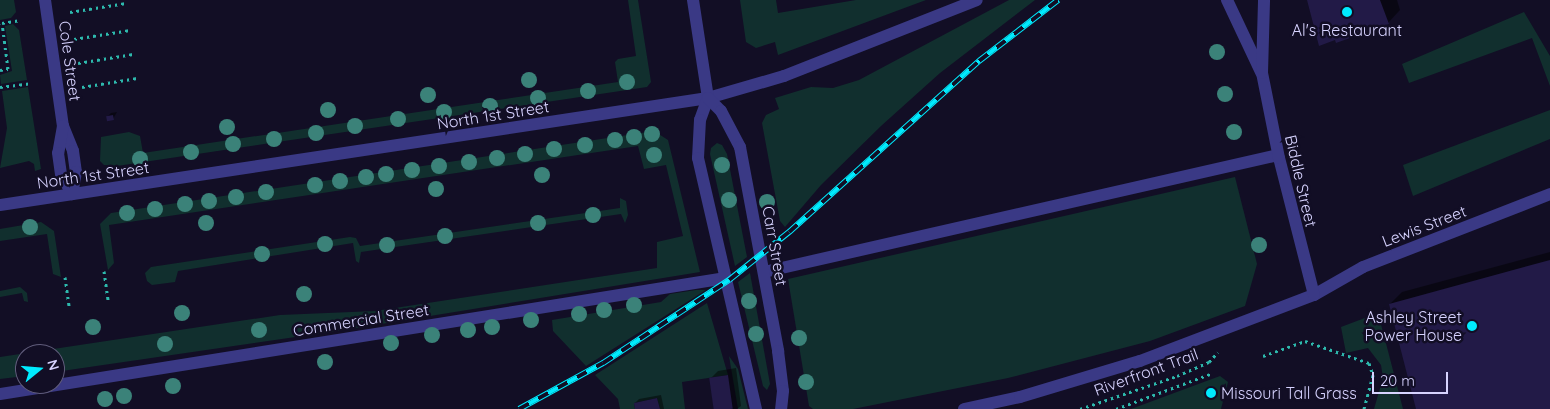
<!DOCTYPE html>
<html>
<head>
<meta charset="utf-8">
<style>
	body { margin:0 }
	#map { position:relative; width:1550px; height:409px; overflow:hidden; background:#120e25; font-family:Quicksand,sans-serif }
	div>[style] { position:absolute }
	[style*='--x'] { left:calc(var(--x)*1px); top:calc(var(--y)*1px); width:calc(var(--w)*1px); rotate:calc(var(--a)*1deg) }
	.green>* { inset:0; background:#112f2e }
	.shadow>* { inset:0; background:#0007 }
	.building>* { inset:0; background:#221a47; transform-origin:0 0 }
	.path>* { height:3px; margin-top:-1.5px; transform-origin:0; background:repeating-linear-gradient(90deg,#2db9ad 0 2.5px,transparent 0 6.5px) }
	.service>* { height:12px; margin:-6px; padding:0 6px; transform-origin:6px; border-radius:6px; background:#3a3985 }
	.minor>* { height:12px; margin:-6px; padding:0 6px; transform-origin:6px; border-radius:6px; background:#3a3985 }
	.tertiary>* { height:12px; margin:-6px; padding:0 6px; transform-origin:6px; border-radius:6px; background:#3a3985 }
	.rail>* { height:5.5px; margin-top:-2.75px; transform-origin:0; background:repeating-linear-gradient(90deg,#120e25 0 11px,#00ebfe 0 22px); box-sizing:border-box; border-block:1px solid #00ebfe }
	.trees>* { width:16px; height:16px; margin:-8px; border-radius:50%; background:#3b8279 }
	.dots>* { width:14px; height:14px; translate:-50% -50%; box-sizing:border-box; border:2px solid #120e25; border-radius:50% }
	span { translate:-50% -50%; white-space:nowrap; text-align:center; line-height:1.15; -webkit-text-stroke:5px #120e25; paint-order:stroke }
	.poi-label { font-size:16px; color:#d7d3ff }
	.right { translate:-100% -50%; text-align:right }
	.left { translate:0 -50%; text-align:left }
	.street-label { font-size:16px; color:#d7d3ff }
	.north { position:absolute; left:15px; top:344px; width:50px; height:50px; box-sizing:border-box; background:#120e25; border:1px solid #615d7c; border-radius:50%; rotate:73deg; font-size:14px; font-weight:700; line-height:20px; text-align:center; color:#d7d3ff }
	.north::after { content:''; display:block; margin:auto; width:18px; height:22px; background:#00ebfe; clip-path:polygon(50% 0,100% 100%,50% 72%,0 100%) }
	.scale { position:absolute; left:1372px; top:372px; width:76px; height:22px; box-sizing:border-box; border:2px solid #d7d3ff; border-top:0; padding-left:6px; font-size:15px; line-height:18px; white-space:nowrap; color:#d7d3ff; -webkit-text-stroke:4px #120e25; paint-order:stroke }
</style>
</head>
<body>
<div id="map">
	<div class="green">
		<i style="clip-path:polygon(0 0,14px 0,16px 12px,11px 18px,0 20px)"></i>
		<i style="clip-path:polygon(628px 0,638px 0,651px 82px,647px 87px,117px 166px,104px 165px,100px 161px,101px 137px,129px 132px,140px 136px,143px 153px,618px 82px,615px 62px,618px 59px,636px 56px)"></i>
		<i style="clip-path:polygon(740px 0,776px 0,778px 13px,856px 0,926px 0,778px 55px,775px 42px,756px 48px,746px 42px)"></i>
		<i style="clip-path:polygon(1009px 0,1035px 0,940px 73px,881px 126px,821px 185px,785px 227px,780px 221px,762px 123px,766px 115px,779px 109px,775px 98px,811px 87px,833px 88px,859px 80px)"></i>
		<i style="clip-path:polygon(1524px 12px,1550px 56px,1550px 86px,1532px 38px,1409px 83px,1402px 64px)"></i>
		<i style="clip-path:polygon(13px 24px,19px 30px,27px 80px,1px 84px,0 75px,12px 71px,5px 26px)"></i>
		<i style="clip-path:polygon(28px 87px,41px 169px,35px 171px,34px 164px,29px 161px,0 168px,7px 128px,2px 91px)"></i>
		<i style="clip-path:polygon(1550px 110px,1550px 139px,1413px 196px,1403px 165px)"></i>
		<i style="clip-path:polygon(654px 131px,668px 140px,700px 272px,344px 330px,55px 372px,55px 354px,25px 354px,25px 376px,0 379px,0 357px,280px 315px,375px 311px,657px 268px,657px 242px,683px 236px,666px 165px,644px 169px,638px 146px,109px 225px,114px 263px,108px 270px,100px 224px,111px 213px)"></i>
		<i style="clip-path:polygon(717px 143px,722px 145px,727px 154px,747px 257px,735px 266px,710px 154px,711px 148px)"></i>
		<i style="clip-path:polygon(1235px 177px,1257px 264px,1245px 306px,1150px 341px,1008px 378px,853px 409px,813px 409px,809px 406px,788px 279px)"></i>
		<i style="clip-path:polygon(620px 198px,626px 201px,628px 215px,625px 223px,621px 214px,361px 252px,359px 263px,356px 261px,353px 243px,178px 271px,175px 282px,152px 285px,147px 281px,145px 273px,151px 267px,350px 237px,356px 238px,360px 246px,620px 208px)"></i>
		<i style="clip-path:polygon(41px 222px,54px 231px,61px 277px,53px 274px,47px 234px,0 241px,0 229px)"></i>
		<i style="clip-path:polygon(750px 273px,770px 384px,767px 390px,763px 386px,738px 282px)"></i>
		<i style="clip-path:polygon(20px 287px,27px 293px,28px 302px,24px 301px,22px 293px,0 297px,0 291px)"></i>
		<i style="clip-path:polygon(696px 290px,706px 290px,586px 366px,553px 331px,552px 320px,661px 302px,670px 294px)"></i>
		<i style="clip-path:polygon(707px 303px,728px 375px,682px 382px,685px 409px,660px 409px,657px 398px,634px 403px,635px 409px,620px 409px,618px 399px,595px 375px)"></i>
		<i style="clip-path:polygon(1378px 313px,1388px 351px,1403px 409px,1374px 409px,1383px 378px,1381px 365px,1368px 348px,1346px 353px,1341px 327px)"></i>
		<i style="clip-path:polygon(729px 356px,738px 369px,748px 409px,738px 409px)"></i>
		<i style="clip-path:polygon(1220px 376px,1228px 382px,1221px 409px,1131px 409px)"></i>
	</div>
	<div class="shadow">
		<i style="clip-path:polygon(1308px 0,1397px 0,1400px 10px,1388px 23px)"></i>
		<i style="clip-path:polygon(117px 112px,113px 119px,107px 117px,111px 113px)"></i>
		<i style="clip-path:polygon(1550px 252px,1550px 409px,1417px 409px,1390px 304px,1402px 292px)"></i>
		<i style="clip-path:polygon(736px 368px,741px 406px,737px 409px,714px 409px,710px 379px,718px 371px)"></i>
		<i style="clip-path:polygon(661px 395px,664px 409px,637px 409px,635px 403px,639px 399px)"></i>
	</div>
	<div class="building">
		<i style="clip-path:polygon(1307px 0,1380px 0,1389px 24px,1336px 43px,1335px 40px,1319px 46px)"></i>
		<i style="left:113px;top:115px;width:5px;height:7px;rotate:79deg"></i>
		<i style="clip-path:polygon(1550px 260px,1550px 409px,1416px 409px,1389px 304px)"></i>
		<i style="left:728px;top:375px;width:34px;height:19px;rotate:82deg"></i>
		<i style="clip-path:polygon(657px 398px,660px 409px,635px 409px,634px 403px)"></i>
	</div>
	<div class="path">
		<i style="--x:70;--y:12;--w:57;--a:-9.1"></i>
		<i style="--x:74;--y:39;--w:57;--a:-9.1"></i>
		<i style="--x:78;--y:63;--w:56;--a:-9.3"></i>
		<i style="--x:0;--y:70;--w:8;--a:-7"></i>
		<i style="--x:8;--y:69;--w:46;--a:-97.4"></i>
		<i style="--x:2;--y:23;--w:19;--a:-9"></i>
		<i style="--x:0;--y:87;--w:31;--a:-7"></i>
		<i style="--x:82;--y:87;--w:56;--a:-9.3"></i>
		<i style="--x:104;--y:271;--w:30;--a:82"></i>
		<i style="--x:65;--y:277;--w:29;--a:82"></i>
		<i style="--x:1263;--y:356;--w:45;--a:-19.7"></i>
		<i style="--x:1305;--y:341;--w:68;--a:19"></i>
		<i style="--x:1369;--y:363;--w:13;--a:72"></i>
		<i style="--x:1373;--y:375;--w:35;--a:105"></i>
		<i style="--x:1080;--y:409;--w:102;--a:-18.8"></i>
		<i style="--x:1177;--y:376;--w:35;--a:-24"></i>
		<i style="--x:1209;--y:362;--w:13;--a:-48"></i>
		<i style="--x:1116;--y:409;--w:103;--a:-20.4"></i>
	</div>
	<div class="service">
		<i style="--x:764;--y:272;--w:527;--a:-12.82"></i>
		<i style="--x:0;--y:394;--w:735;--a:-9.08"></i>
	</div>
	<div class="minor">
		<i style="--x:45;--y:0;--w:127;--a:81.9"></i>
		<i style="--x:63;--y:126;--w:27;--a:68"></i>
		<i style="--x:73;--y:151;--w:21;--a:82"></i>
		<i style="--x:76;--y:172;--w:22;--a:100"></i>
		<i style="--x:63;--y:126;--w:27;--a:100"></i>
		<i style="--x:58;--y:153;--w:21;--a:82"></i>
		<i style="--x:61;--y:174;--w:23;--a:61"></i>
		<i style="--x:0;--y:205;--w:716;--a:-8.59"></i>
		<i style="--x:708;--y:98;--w:79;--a:-16.1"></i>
		<i style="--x:784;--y:76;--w:207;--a:-21.5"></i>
		<i style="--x:1314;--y:295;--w:56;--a:-29.7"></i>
		<i style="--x:1363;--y:267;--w:201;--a:-21.3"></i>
	</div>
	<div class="tertiary">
		<i style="--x:693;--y:0;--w:99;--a:81.3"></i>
		<i style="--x:708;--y:98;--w:23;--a:110"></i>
		<i style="--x:700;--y:120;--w:38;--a:93"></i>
		<i style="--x:698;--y:158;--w:258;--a:77"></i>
		<i style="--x:1227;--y:0;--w:80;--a:64.7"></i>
		<i style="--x:708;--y:98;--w:18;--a:45"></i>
		<i style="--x:721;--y:111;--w:41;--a:62.2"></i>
		<i style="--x:740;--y:147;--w:208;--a:79.4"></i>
		<i style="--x:778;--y:351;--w:40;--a:82.9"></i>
		<i style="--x:783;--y:391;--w:18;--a:96"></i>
		<i style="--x:964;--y:409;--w:57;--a:-12.1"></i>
		<i style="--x:1020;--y:397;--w:125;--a:-16.7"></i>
		<i style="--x:1140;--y:361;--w:186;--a:-20.8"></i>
		<i style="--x:1314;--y:295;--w:141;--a:-104.3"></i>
		<i style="--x:1279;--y:158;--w:87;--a:-101.3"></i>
		<i style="--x:1262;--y:73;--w:73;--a:-88.4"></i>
	</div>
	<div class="rail">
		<i style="--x:519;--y:409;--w:96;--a:-28.7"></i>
		<i style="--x:603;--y:363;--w:151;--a:-33.4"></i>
		<i style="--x:729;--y:280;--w:77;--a:-38.7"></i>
		<i style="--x:789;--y:232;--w:256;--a:-42"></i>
		<i style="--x:979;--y:61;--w:100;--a:-37.7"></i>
	</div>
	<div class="trees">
		<i style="left:1217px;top:52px"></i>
		<i style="left:529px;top:80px"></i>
		<i style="left:627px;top:82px"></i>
		<i style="left:588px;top:91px"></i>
		<i style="left:1225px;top:94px"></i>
		<i style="left:428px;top:95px"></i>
		<i style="left:538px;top:98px"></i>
		<i style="left:490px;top:106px"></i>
		<i style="left:328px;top:110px"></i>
		<i style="left:444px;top:112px"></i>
		<i style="left:398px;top:119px"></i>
		<i style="left:355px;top:126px"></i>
		<i style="left:227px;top:127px"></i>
		<i style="left:1234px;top:132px"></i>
		<i style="left:316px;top:133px"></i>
		<i style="left:652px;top:134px"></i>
		<i style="left:634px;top:137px"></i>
		<i style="left:274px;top:139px"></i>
		<i style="left:615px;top:140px"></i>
		<i style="left:233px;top:144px"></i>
		<i style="left:585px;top:145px"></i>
		<i style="left:554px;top:149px"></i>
		<i style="left:191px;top:152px"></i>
		<i style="left:525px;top:154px"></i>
		<i style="left:654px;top:155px"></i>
		<i style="left:497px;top:158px"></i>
		<i style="left:140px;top:159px"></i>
		<i style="left:469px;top:162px"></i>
		<i style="left:722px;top:165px"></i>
		<i style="left:439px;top:166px"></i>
		<i style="left:412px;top:170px"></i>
		<i style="left:386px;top:174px"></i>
		<i style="left:542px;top:175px"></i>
		<i style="left:366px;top:177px"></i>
		<i style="left:340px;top:181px"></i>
		<i style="left:315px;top:185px"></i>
		<i style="left:436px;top:189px"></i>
		<i style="left:266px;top:192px"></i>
		<i style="left:236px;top:197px"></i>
		<i style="left:729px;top:200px"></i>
		<i style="left:209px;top:201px"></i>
		<i style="left:767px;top:202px"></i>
		<i style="left:185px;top:204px"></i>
		<i style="left:155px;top:209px"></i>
		<i style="left:127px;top:213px"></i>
		<i style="left:593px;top:215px"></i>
		<i style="left:206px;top:223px"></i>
		<i style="left:538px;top:223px"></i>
		<i style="left:30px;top:227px"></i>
		<i style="left:445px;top:236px"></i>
		<i style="left:325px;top:244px"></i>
		<i style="left:387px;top:245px"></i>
		<i style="left:1259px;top:245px"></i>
		<i style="left:262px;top:254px"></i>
		<i style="left:304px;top:294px"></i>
		<i style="left:749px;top:301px"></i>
		<i style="left:634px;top:305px"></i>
		<i style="left:604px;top:310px"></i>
		<i style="left:182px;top:313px"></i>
		<i style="left:579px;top:314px"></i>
		<i style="left:531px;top:320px"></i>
		<i style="left:93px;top:327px"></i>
		<i style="left:492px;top:327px"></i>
		<i style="left:259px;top:330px"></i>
		<i style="left:468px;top:330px"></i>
		<i style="left:756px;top:334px"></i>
		<i style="left:432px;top:335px"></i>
		<i style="left:799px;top:338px"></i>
		<i style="left:391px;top:343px"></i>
		<i style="left:165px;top:344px"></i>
		<i style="left:325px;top:362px"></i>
		<i style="left:806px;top:382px"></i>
		<i style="left:173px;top:386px"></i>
		<i style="left:124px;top:396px"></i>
		<i style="left:105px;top:399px"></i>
	</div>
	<div class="dots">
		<i style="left:1347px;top:12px;background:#00ebfe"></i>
		<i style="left:1472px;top:326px;background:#00ebfe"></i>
		<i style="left:1211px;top:393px;background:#00ebfe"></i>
	</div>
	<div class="poi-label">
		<span style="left:1347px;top:30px">Al's Restaurant</span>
		<span class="right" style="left:1462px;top:326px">Ashley Street<br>Power House</span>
		<span class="left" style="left:1221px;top:393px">Missouri Tall Grass</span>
	</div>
	<div class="street-label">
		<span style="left:70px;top:61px;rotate:82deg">Cole Street</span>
		<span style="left:493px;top:115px;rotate:-9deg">North 1st Street</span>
		<span style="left:93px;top:175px;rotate:-8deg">North 1st Street</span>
		<span style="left:1301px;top:181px;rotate:77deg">Biddle Street</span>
		<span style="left:1424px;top:226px;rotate:-21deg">Lewis Street</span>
		<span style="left:775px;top:246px;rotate:80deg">Carr Street</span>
		<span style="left:361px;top:320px;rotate:-9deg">Commercial Street</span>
		<span style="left:1146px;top:372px;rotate:-20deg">Riverfront Trail</span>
	</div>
	<div class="north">N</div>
	<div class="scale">20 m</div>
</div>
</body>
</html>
